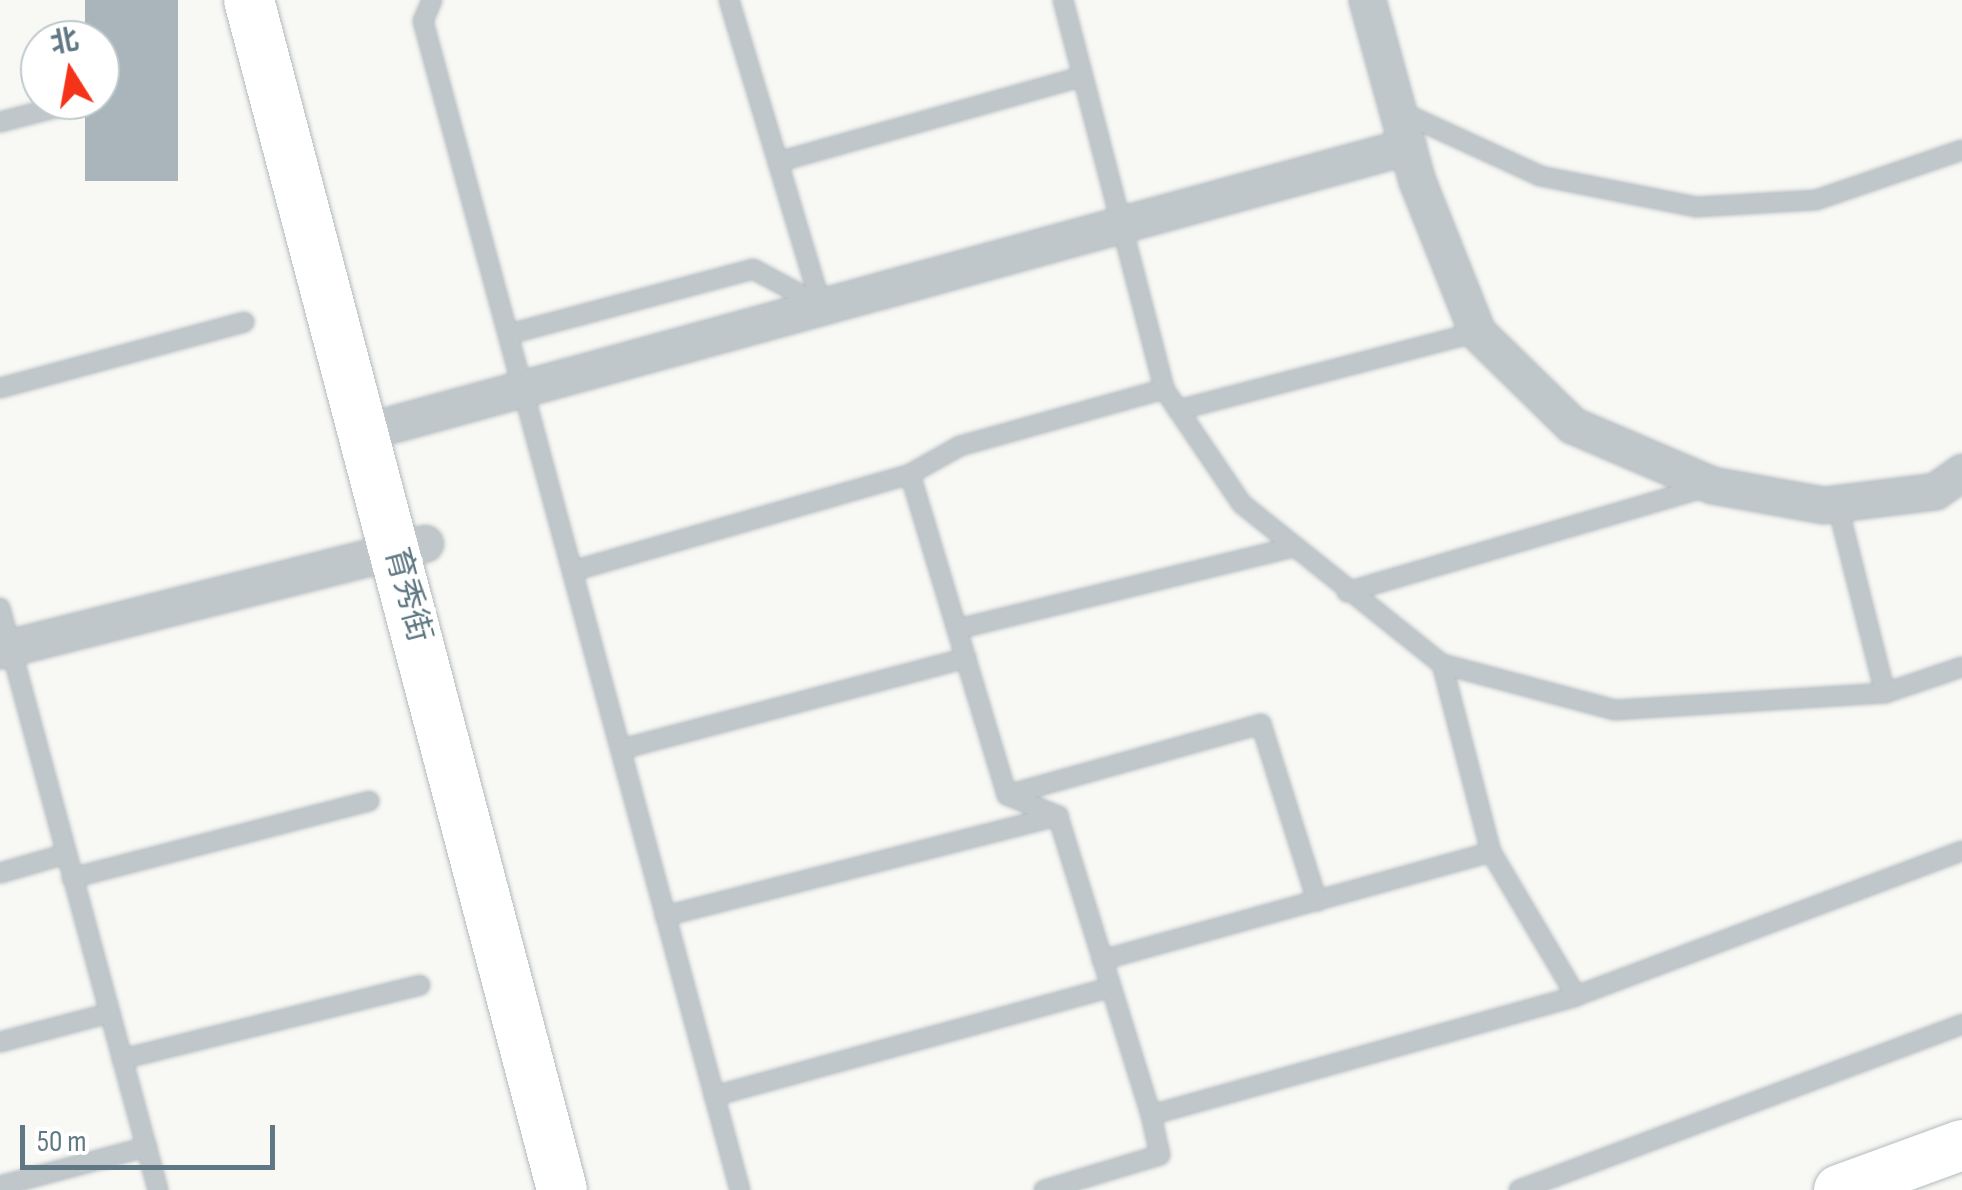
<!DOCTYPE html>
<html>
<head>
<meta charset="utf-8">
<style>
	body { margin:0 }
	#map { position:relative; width:1962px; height:1190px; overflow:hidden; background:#f8f8f5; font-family:"Sofia Sans Condensed","Noto Sans SC",sans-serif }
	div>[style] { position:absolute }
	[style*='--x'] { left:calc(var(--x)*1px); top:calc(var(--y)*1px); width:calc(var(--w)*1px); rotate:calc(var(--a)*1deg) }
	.building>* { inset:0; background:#a9b5ba; transform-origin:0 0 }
	.roads { filter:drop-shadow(0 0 2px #b3bbbf) drop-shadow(0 0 2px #b3bbbf) }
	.lane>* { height:18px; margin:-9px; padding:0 9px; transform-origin:9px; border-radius:9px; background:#c0c7ca }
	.street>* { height:35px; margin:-17.5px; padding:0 17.5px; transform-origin:17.5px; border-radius:17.5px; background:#c0c7ca }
	.secondary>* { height:50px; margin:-25px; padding:0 25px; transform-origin:25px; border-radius:25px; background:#fff }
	span { translate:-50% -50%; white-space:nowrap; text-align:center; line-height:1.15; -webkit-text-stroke:10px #fff; paint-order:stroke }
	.street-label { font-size:32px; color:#607883 }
	.north { position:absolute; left:20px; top:20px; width:100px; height:100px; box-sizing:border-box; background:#fff; border:2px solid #bfc9cd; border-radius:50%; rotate:349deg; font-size:28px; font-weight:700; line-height:40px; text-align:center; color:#607883 }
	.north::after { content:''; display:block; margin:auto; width:35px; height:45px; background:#f53318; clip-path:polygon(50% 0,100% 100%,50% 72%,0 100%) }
	.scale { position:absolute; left:20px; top:1125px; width:255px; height:45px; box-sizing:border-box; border:5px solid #607883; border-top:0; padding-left:12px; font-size:30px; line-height:35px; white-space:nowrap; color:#607883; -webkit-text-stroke:8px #fff; paint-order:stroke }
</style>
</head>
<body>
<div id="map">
	<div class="building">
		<i style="left:85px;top:0;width:93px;height:181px"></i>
	</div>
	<div class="roads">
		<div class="lane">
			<i style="--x:432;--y:0;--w:23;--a:113"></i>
			<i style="--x:423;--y:21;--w:1211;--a:74.83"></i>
			<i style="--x:729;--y:0;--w:319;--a:73.2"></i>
			<i style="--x:1063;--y:0;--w:402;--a:75.4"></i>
			<i style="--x:1164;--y:389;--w:139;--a:55.9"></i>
			<i style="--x:1242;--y:504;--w:256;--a:38.7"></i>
			<i style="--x:1442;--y:664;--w:179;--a:14.9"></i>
			<i style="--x:1615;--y:710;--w:271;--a:-3.6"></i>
			<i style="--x:1885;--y:693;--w:81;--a:-18.7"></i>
			<i style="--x:1399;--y:111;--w:155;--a:24.7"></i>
			<i style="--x:1540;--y:176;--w:159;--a:11.2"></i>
			<i style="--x:1696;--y:207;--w:120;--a:-3.3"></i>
			<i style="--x:1816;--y:200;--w:154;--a:-18.9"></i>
			<i style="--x:0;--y:122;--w:64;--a:-14.5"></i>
			<i style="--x:778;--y:162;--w:315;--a:-15.7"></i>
			<i style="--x:513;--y:333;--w:248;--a:-14.9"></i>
			<i style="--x:753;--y:269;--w:76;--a:28.2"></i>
			<i style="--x:0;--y:388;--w:253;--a:-15.1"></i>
			<i style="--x:1178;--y:410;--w:309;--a:-14.6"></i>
			<i style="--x:1837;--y:503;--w:196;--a:75.8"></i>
			<i style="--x:576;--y:570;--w:348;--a:-16"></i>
			<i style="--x:1347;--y:592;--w:375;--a:-16.3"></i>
			<i style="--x:0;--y:608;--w:603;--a:74.81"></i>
			<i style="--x:957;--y:629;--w:347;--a:-13.7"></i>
			<i style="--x:1442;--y:664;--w:194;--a:75.4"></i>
			<i style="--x:1491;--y:852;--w:167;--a:59.4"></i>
			<i style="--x:622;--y:749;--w:356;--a:-14.8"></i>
			<i style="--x:1007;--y:795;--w:264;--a:-15.6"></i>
			<i style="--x:1261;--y:724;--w:186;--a:72.4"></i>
			<i style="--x:0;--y:873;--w:69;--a:-16.1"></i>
			<i style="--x:72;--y:878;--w:307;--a:-14.5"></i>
			<i style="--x:665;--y:916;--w:406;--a:-14.3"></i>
			<i style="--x:1102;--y:960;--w:404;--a:-15.5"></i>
			<i style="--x:0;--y:1042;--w:114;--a:-14.8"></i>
			<i style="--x:122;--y:1059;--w:307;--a:-13.9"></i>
			<i style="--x:714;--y:1096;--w:410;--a:-15.3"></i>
			<i style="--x:1151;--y:1115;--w:313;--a:-107.3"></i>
			<i style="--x:1058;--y:816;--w:55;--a:-157.6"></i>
			<i style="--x:1007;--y:795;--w:335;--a:-106.8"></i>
			<i style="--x:910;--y:474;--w:57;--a:-29.2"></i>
			<i style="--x:960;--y:446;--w:212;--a:-15.6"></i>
			<i style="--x:0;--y:1186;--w:152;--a:-14.9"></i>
			<i style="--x:1044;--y:1190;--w:121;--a:-16.8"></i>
			<i style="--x:1160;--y:1155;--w:41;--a:-102.7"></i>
			<i style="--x:1151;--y:1115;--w:441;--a:-15.6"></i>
			<i style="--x:1576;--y:996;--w:412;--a:-20.6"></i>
			<i style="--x:1519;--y:1190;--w:473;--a:-20.5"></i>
		</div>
		<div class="street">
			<i style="--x:1367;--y:0;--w:188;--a:74.6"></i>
			<i style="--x:1417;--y:181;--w:162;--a:68.3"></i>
			<i style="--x:1477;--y:332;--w:133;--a:44.4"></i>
			<i style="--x:1572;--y:425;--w:152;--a:23.2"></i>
			<i style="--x:1712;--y:485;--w:113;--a:10.2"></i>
			<i style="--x:1823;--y:505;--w:113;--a:-7.1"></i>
			<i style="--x:1935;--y:491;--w:33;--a:-35"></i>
			<i style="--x:393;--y:424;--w:1052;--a:-15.32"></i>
			<i style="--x:0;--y:650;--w:438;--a:-14.1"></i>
		</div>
		<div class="secondary">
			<i style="--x:249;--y:0;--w:1230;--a:75.26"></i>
			<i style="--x:1839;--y:1190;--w:131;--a:-20.1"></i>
		</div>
	</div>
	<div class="street-label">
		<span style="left:407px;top:595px;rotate:75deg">育秀街</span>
	</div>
	<div class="north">北</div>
	<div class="scale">50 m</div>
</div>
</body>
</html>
